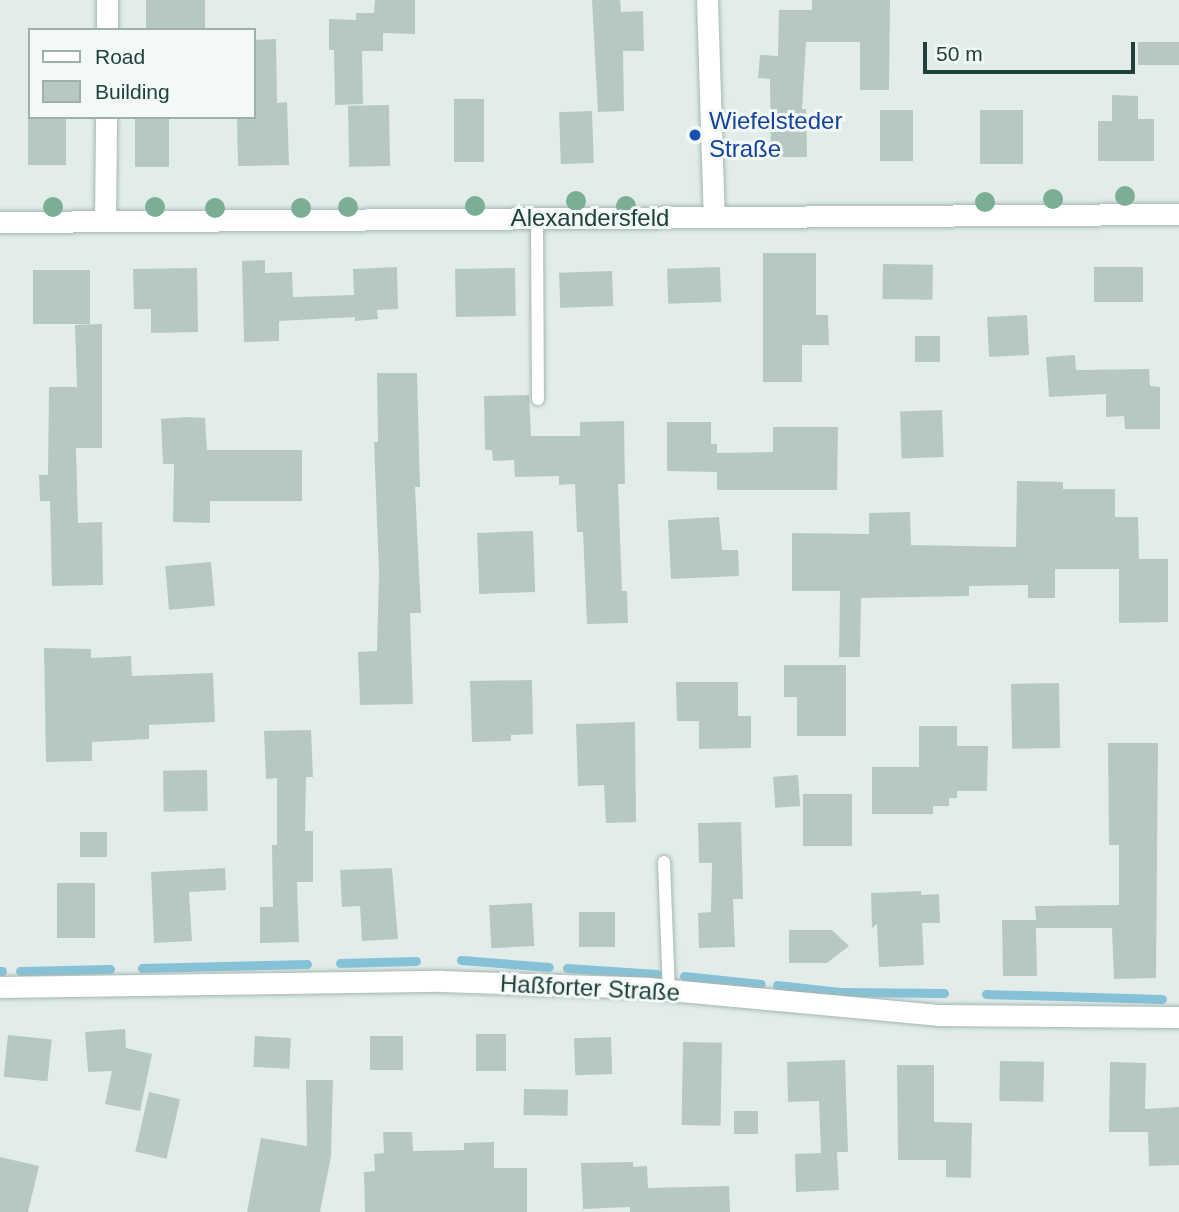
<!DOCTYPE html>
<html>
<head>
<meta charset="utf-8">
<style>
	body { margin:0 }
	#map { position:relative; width:1179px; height:1212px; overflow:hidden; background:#e2edea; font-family:Arial,sans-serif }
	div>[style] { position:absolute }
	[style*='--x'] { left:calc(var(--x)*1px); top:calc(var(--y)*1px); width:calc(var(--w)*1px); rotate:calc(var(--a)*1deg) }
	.stream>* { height:9px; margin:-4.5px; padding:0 4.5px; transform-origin:4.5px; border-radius:4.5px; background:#86c2d7 }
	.building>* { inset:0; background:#b7c8c3; transform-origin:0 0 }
	.roads { filter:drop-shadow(0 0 2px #a4b6b2) drop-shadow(0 0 2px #a4b6b2) }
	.lane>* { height:12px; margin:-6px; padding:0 6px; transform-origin:6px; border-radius:6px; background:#fff }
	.street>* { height:21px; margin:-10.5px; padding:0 10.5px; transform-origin:10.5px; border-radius:10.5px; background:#fff }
	.trees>* { width:20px; height:20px; margin:-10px; border-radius:50%; background:#7bae95 }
	.dots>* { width:19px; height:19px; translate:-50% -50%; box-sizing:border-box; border:4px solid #f3f9f7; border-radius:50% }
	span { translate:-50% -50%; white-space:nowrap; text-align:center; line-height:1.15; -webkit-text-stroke:6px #f3f9f7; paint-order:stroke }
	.transit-label { font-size:24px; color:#164399 }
	.left { translate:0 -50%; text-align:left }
	.street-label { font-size:24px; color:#20403b }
	.legend { position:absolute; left:28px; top:28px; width:228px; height:91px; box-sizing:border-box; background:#f3f9f7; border:2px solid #9fafac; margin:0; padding:9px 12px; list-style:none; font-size:21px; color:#20403b }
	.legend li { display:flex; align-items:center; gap:14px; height:35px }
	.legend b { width:35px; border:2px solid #9fafac }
	.scale { position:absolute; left:923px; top:42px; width:212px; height:32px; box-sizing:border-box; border:4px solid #20403b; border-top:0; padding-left:9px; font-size:21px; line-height:24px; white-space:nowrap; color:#20403b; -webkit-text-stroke:5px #f3f9f7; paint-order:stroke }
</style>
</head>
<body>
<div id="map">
	<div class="stream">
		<i style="--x:461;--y:960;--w:88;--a:4.5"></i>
		<i style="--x:340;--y:963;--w:76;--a:-1.5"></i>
		<i style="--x:142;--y:968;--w:165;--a:-1.4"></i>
		<i style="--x:567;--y:968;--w:90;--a:3.8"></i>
		<i style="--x:0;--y:971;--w:2;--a:0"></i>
		<i style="--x:20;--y:971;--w:90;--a:-1.3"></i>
		<i style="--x:684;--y:976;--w:77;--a:5.9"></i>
		<i style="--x:777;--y:985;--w:63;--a:6.3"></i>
		<i style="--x:840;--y:992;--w:104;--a:0.6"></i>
		<i style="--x:986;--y:994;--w:176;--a:1.6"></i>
	</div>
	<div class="building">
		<i style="left:146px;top:0;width:59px;height:30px"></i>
		<i style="clip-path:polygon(375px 0,415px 0,415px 34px,383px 33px,383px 51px,362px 51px,363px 104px,335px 105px,334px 50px,329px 50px,329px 19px,356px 20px,356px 13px,374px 13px)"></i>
		<i style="clip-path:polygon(592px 0,620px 0,621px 12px,643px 11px,644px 51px,623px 51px,624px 111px,598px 112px)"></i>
		<i style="clip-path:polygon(812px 0,890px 0,889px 90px,860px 90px,860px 42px,806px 42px,802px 109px,806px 109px,807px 157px,771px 157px,770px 79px,758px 78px,760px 55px,778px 56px,779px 10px,812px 10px)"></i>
		<i style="clip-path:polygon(276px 39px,277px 103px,287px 102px,289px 165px,238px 166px,237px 117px,254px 117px,254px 40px)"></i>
		<i style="left:1138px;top:42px;width:41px;height:23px"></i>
		<i style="clip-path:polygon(1112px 95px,1138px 96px,1138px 119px,1154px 119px,1154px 161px,1098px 161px,1098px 121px,1112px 121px)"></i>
		<i style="left:454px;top:99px;width:30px;height:63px"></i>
		<i style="left:389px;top:105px;width:61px;height:41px;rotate:89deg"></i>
		<i style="left:880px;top:110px;width:33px;height:51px"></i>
		<i style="left:980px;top:110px;width:43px;height:54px"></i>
		<i style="left:592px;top:111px;width:52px;height:33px;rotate:88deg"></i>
		<i style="left:28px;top:117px;width:38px;height:48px"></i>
		<i style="left:135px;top:117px;width:34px;height:50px"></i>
		<i style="clip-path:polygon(763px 253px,816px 253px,816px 315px,828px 315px,829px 345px,802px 345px,802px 382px,763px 382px)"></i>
		<i style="clip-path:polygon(265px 260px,265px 273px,292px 272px,293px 297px,354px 295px,353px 269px,397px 267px,398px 309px,377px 310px,378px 319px,355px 321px,355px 317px,279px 321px,279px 341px,244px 342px,242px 261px)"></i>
		<i style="left:883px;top:264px;width:50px;height:35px;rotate:1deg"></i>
		<i style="left:720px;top:267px;width:35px;height:53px;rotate:88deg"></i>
		<i style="left:1094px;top:267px;width:49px;height:35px"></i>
		<i style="clip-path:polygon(197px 268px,198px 332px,151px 333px,151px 309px,134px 309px,133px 269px)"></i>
		<i style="left:515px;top:268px;width:48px;height:60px;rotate:89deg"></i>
		<i style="left:33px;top:270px;width:57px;height:54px"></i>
		<i style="left:612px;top:271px;width:35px;height:53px;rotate:88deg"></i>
		<i style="left:1027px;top:315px;width:40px;height:40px;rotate:87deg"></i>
		<i style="clip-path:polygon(102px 324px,102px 448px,76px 448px,78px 523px,102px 522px,103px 585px,52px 586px,50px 501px,40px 501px,39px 475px,48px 475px,49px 387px,77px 387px,75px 325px)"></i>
		<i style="left:940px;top:336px;width:26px;height:25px;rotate:90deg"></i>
		<i style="clip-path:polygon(1075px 355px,1076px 370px,1149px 369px,1150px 386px,1160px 387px,1160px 429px,1125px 429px,1124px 416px,1106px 417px,1106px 394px,1049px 397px,1046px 357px)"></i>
		<i style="clip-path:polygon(377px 373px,417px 373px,420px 487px,415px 487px,421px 613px,410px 613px,413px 704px,360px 705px,358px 652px,377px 651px,379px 573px,374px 442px,378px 442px)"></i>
		<i style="clip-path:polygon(529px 395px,531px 436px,580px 436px,580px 422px,624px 421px,625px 484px,618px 484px,622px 591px,627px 591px,628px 623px,587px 624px,583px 532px,577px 532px,575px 484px,559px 485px,559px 476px,515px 477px,514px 460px,493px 461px,492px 450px,485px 450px,484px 396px)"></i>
		<i style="left:942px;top:410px;width:47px;height:42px;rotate:88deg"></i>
		<i style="clip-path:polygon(187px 417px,205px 418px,207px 450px,302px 450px,302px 501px,210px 501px,210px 523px,173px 522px,174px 464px,163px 464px,161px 419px)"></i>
		<i style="clip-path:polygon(667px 422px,711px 422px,711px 444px,717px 444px,717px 472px,667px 471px)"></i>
		<i style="clip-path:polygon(773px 427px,838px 427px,837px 490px,717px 490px,717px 453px,773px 452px)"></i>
		<i style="clip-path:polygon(1017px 481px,1063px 482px,1063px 489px,1115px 489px,1115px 517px,1138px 517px,1139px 559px,1168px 559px,1168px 622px,1119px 623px,1119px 569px,1055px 569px,1055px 598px,1028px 598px,1028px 585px,969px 586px,969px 596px,861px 598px,860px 657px,839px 657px,840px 591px,792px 591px,792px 533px,869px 534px,869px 513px,910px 512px,911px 545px,1016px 547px)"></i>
		<i style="clip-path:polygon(719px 517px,722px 550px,738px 550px,739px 576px,671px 579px,668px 520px)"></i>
		<i style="left:533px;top:531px;width:61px;height:56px;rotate:88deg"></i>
		<i style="left:211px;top:562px;width:44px;height:46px;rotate:85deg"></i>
		<i style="clip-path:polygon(44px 648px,91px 649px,91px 658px,131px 656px,132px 676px,213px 673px,215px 722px,149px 725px,149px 739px,92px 742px,92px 761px,46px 762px)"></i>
		<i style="clip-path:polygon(784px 665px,846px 665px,846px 736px,797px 736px,797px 697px,784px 697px)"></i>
		<i style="clip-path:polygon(532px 680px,533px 734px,511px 735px,511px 741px,472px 742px,470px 681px)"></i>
		<i style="clip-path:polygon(676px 682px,738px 682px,738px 716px,751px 716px,751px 748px,699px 749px,699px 721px,677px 721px)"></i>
		<i style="left:1059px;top:683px;width:65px;height:48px;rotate:89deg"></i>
		<i style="clip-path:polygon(635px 722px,636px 822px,606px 823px,604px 785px,578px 786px,576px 724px)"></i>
		<i style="clip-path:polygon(919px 726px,957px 726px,957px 746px,988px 746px,987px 791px,957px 791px,957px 798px,949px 798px,949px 806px,933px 806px,933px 814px,872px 814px,872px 767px,919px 767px)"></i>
		<i style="clip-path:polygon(311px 730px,313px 777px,306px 777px,305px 831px,313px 831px,313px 882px,297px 882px,299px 942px,260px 943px,260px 907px,273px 907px,272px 845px,277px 845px,277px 778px,266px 779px,264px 731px)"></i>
		<i style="clip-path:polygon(1108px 743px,1158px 743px,1156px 978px,1114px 979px,1112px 928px,1036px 928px,1037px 976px,1003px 976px,1002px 920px,1036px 920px,1035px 906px,1119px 905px,1119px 845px,1109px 845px)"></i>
		<i style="left:207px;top:770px;width:41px;height:44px;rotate:89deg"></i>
		<i style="left:798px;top:775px;width:31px;height:25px;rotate:86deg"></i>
		<i style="left:803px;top:794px;width:49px;height:52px"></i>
		<i style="clip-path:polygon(741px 822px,743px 899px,733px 899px,735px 947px,699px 948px,698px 913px,711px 912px,712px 863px,699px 863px,698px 823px)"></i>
		<i style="left:80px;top:832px;width:27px;height:25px"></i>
		<i style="clip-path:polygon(225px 868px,226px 890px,189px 892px,192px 941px,154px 943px,151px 872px)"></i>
		<i style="clip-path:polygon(392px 868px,398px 939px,362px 941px,360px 906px,342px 907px,340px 870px)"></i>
		<i style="left:57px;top:883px;width:38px;height:55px"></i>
		<i style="clip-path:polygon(921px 891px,921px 895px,939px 894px,940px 923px,922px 923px,924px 965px,879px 967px,877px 924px,872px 928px,871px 893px)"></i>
		<i style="left:532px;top:903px;width:43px;height:43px;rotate:87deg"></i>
		<i style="left:579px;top:912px;width:36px;height:35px"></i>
		<i style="clip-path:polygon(789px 930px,832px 930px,849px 946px,827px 963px,789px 963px)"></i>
		<i style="clip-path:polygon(125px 1029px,126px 1048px,152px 1054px,140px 1111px,105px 1104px,112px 1071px,88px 1072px,85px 1032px)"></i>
		<i style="left:476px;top:1034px;width:30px;height:37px"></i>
		<i style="left:8px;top:1035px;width:44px;height:42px;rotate:6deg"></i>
		<i style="left:255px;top:1036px;width:36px;height:31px;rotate:3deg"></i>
		<i style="left:370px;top:1036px;width:33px;height:34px"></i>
		<i style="left:611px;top:1037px;width:37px;height:37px;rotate:88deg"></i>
		<i style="left:683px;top:1042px;width:39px;height:83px;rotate:1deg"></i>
		<i style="clip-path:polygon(845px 1060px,848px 1152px,837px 1152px,839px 1190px,796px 1192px,795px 1154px,821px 1153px,819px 1101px,788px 1102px,787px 1062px)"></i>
		<i style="left:1000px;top:1061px;width:44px;height:40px;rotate:1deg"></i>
		<i style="clip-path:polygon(1110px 1062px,1146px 1063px,1145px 1109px,1179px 1107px,1179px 1165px,1149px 1166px,1148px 1132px,1109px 1132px)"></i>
		<i style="clip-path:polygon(897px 1065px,934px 1065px,934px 1122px,972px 1123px,971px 1178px,946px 1177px,946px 1160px,898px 1160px)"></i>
		<i style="clip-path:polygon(306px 1080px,333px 1080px,331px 1156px,320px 1212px,247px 1212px,261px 1138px,307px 1146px)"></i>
		<i style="left:524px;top:1089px;width:44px;height:26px;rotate:1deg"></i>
		<i style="left:149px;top:1092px;width:32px;height:61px;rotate:13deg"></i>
		<i style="left:734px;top:1111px;width:24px;height:23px"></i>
		<i style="clip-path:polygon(383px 1132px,412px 1132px,413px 1151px,464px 1150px,464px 1143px,494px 1142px,494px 1168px,527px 1168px,527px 1212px,365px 1212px,364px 1172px,375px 1171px,374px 1154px,384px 1153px)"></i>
		<i style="clip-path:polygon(0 1157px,39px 1166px,28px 1212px,0 1212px)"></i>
		<i style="clip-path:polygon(633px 1162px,633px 1167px,647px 1166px,648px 1188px,729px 1186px,730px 1212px,630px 1212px,630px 1207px,583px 1209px,581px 1163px)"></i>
	</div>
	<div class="roads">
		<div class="lane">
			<i style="--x:537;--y:219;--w:180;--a:89.7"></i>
			<i style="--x:664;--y:862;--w:128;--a:87.8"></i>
		</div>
		<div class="street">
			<i style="--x:707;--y:0;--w:217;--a:88.2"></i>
			<i style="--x:107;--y:30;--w:30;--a:-90"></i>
			<i style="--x:105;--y:221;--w:104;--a:-89.4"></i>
			<i style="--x:0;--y:222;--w:1179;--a:-0.39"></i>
			<i style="--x:0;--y:987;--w:441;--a:-0.8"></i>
			<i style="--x:441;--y:981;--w:207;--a:1.9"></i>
			<i style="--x:648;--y:988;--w:291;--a:5.3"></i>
			<i style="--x:938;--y:1015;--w:241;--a:0.5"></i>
		</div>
	</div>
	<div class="trees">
		<i style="left:1125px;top:196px"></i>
		<i style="left:1053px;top:199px"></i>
		<i style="left:576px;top:201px"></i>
		<i style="left:985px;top:202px"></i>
		<i style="left:475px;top:206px"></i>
		<i style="left:626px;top:206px"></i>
		<i style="left:53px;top:207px"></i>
		<i style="left:155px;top:207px"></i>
		<i style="left:348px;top:207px"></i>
		<i style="left:215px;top:208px"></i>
		<i style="left:301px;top:208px"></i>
	</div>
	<div class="dots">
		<i style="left:695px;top:135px;background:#1a4fb4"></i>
	</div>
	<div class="transit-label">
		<span class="left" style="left:709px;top:135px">Wiefelsteder<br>Straße</span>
	</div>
	<div class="street-label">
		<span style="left:590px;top:218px">Alexandersfeld</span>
		<span style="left:590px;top:988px;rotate:3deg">Haßforter Straße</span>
	</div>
	<ul class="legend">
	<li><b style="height:9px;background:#fff"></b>Road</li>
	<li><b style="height:19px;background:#b7c8c3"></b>Building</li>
	</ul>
	<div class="scale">50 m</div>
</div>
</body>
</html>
